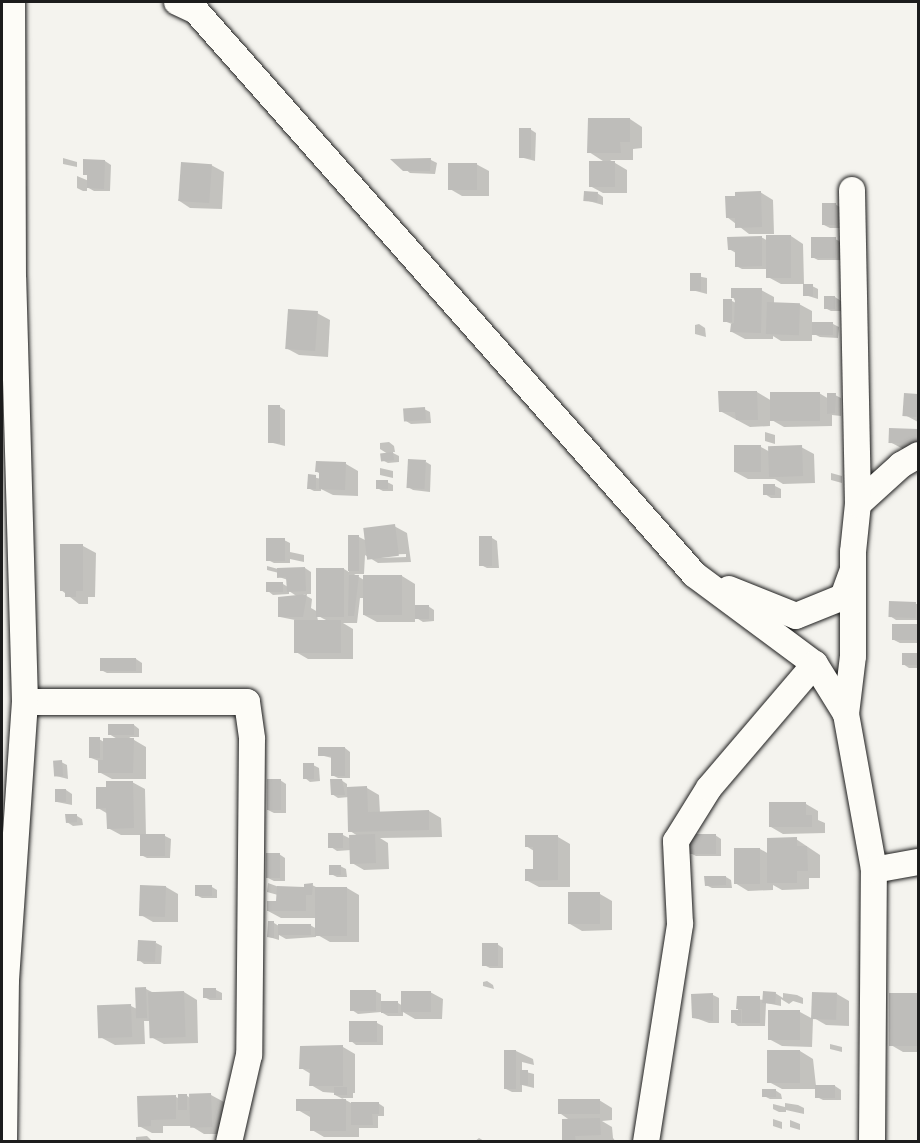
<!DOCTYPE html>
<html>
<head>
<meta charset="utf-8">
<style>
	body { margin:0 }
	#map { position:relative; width:920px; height:1143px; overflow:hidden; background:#f4f3ee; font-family:Mynerve,sans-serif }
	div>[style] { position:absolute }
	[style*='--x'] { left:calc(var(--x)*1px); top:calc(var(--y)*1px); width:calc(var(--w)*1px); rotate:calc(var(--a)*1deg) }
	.shadow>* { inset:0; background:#0003 }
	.building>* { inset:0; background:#bebdba; transform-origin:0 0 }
	.roads { filter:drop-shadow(0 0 2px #1c1c1c) drop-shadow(0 0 2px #1c1c1c) }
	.minor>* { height:26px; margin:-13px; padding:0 13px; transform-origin:13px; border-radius:13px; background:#fdfcf7 }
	span { translate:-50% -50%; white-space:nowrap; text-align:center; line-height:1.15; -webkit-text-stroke:5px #fdfcf7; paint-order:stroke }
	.frame { position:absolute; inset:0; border:3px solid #1c1c1c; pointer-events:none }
</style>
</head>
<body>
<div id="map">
	<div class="shadow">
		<i style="clip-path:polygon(630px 119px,642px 127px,642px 148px,633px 149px,633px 160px,610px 160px,627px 170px,627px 193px,603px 193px,590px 186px,606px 163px,589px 152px)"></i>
		<i style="clip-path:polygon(530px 129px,536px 133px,535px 161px,520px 157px)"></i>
		<i style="clip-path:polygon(63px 158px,77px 162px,77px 167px,63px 164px)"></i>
		<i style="clip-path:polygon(394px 160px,431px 160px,437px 163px,435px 174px,410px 173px)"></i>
		<i style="clip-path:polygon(105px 161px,111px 165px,110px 191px,94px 191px,87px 187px,87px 191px,83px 191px,77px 188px,77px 176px,89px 181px,89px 176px,84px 174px)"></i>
		<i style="clip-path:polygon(476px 164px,489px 171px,489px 196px,462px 196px,450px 189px)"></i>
		<i style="clip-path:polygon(211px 165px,224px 172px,222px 209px,190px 208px,178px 200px)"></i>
		<i style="clip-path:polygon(760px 192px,773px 200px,774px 234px,749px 234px,727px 217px)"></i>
		<i style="clip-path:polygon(597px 193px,603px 197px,603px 205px,585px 200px)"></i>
		<i style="clip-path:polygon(835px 204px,841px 208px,841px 228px,830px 228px,824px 225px)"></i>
		<i style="clip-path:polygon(791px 236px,803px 244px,804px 284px,781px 284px,768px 277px,768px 269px,742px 269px,736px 266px,736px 253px,729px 249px,761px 237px,768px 241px)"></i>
		<i style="clip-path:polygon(835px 239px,841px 242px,841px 260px,818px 260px,812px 257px)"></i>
		<i style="clip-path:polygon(692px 275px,707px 278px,707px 294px,692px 290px)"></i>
		<i style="clip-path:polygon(812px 286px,818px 289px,818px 299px,805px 295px)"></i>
		<i style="clip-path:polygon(761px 290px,774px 297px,774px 304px,799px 304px,812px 311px,812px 323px,833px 324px,839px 327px,838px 338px,820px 337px,812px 333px,812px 341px,781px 341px,773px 336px,773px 339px,745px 339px,732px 332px,732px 324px,724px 321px,732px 301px,736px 303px,733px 297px)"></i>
		<i style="clip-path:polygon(835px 297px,841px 301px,841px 311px,831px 311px,825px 308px,825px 298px)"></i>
		<i style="clip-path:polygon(317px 313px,330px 320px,328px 357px,299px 355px,286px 348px)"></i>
		<i style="clip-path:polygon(699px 324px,705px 328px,706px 337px,695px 334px,695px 325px)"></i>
		<i style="clip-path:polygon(757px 392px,772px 401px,819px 393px,829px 399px,835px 395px,841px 398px,841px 416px,832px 415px,832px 426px,784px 427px,770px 419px,770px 426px,750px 427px,720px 411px)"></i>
		<i style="clip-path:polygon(905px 395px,918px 395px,918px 422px,905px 415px)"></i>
		<i style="clip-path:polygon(280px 407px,285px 410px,285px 446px,269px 442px)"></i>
		<i style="clip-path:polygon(424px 409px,430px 412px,431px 423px,411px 424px,406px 421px)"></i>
		<i style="clip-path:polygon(890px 429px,918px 430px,918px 450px,903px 449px,890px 442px)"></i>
		<i style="clip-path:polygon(765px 432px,775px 435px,775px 444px,765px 441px)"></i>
		<i style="clip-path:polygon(389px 442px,394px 446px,395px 452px,391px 452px,399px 456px,399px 462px,388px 463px,382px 460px,388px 454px,380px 449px,380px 443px)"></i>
		<i style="clip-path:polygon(761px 447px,770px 452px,801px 447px,814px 454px,815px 483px,783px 484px,775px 479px,748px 479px,735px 472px)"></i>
		<i style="clip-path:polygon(426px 462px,431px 465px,430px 492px,413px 490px,408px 487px)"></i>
		<i style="clip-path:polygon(346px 464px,358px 471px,358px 496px,333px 495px,321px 489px,321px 491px,314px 491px,308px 488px,309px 476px,321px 479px,321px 474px,317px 472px)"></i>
		<i style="clip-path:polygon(380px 468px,393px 471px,393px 478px,380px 475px)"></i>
		<i style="clip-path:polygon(831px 473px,842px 476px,842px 483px,831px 480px)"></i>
		<i style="clip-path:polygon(387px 482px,393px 485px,393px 491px,383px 491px,377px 488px)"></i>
		<i style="clip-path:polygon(775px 486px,781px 489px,781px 498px,771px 498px,765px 494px)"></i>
		<i style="clip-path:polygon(evenodd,394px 526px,407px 533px,411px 562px,378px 563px,365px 555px,364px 574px,354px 574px,364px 580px,402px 576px,415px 584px,415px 607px,428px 606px,434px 610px,434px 621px,423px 622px,415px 617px,415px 622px,377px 622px,364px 615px,364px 598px,360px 598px,357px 623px,343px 623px,353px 629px,353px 659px,308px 659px,296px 652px,295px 620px,280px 617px,298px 597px,289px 591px,289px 594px,273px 595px,268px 591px,283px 584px,288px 587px,288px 580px,279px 577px,279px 573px,267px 570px,267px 566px,278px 569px,305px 568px,311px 572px,311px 594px,303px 594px,312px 599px,311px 608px,318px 612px,344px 569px,349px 572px,349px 537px,359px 537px,365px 540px,394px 526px,406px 554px,406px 557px,376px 558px,376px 555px,406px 554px,394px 526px,317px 615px,322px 618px,328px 621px,318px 621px,317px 615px)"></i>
		<i style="clip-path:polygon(492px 538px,497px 541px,499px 568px,487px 568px,481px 565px)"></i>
		<i style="clip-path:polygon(284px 540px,290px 543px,290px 552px,304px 555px,304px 562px,290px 559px,290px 563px,274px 563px,268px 560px)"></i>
		<i style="clip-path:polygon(62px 545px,83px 546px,96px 553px,95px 597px,88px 597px,88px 604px,79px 604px,61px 590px)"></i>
		<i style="clip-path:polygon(890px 603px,918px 604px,918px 620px,896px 620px,890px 616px)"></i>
		<i style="clip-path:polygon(917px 625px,918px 643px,900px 643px,894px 640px)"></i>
		<i style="clip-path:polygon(903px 655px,918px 655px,918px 668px,909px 668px,903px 664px)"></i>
		<i style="clip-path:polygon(136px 659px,142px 663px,142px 673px,107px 673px,101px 670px)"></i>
		<i style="clip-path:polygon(134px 725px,139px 729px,139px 737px,129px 737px,146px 747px,146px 779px,112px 779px,99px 772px,99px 761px,91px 758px,99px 739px,104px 742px,119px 740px,109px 734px)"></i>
		<i style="clip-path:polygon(345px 748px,350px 752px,350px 778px,338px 778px,332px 775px,332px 758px,320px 755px)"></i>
		<i style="clip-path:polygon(61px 762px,67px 765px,68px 779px,56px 776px)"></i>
		<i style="clip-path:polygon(313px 765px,319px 768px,320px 781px,310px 782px,305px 778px)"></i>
		<i style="clip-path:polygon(280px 780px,286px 784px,286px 813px,274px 813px,268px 810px)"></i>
		<i style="clip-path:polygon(341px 780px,347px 784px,347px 788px,367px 788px,379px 795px,380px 813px,429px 811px,441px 818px,442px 837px,380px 838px,388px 843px,389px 869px,364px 870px,352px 863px,351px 850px,337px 851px,331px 847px,343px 835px,351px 839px,358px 836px,350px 831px,349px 797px,338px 798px,332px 794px)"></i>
		<i style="clip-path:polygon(132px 782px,145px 789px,146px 836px,165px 836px,171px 839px,170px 858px,147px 858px,141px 855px,141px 835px,121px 835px,108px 828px,108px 814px,98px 808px,107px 788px)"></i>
		<i style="clip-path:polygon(66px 790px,72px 794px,72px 805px,57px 802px)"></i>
		<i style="clip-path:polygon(806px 804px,818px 811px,818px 820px,825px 823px,825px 833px,783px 834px,771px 827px)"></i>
		<i style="clip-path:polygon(77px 816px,82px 819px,83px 825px,73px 826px,67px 822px)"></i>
		<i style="clip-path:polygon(715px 835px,721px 839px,721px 856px,696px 856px,690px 853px)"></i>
		<i style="clip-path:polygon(558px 837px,570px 844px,570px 887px,539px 887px,526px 880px,534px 870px,534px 851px,526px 846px)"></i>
		<i style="clip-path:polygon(796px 839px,820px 855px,820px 878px,809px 878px,809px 889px,782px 890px,773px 885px,773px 890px,748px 891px,735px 883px,760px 849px,769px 854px)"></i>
		<i style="clip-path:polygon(279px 854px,285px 858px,285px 881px,274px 881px,268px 878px)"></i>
		<i style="clip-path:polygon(340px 866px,346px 869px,347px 877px,337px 877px,331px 874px)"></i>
		<i style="clip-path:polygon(726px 877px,731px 880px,732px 888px,712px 888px,706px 885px)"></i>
		<i style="clip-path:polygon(268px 883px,279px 887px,305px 888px,312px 885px,318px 888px,347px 888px,359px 895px,359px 942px,330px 942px,316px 934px,316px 937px,286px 939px,279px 935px,279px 940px,269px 937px,274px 923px,279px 926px,310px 925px,317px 929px,317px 918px,281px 918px,268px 911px,278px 902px,278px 895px,267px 892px)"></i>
		<i style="clip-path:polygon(166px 887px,178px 894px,178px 922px,153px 922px,141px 915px)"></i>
		<i style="clip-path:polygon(212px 887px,217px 890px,217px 898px,202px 898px,196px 895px)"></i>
		<i style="clip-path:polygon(600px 894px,612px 901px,612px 930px,582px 931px,570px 924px)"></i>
		<i style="clip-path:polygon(156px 943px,162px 946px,161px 964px,144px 964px,139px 960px)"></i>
		<i style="clip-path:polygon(497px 944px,503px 948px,503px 968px,490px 968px,484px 965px)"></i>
		<i style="clip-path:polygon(487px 981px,493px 985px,494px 989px,483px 986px,483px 982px)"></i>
		<i style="clip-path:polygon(146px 989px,152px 992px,184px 992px,197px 1000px,198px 1043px,164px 1044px,151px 1037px,151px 1021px,144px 1021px,145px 1044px,115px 1045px,102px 1038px,99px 1006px,131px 1006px,137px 1009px)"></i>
		<i style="clip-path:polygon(216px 990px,222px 993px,222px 1000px,210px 1000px,204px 997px)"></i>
		<i style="clip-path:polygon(375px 991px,381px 994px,381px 1003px,398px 1003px,403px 1006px,430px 992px,443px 999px,442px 1019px,415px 1019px,403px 1012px,403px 1016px,388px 1016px,381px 1012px,358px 1014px,352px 1010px)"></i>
		<i style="clip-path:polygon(775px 993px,783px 998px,783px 993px,797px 995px,803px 998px,803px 1004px,793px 1001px,789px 1004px,781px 999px,781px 1006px,766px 1003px,765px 1026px,738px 1026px,733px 1022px,738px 1011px,738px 997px,764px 1000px)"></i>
		<i style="clip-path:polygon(837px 994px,849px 1001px,849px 1026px,826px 1025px,814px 1018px)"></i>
		<i style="clip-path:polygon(891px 994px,918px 994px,918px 1052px,903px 1052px,891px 1045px)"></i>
		<i style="clip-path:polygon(713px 995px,719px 998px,719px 1023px,709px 1023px,693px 1017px)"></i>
		<i style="clip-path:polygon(769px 1011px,800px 1012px,813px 1019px,812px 1047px,782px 1046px,769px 1039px)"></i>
		<i style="clip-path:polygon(377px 1023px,383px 1026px,383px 1045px,356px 1045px,351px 1041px)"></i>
		<i style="clip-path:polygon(830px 1044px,842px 1047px,842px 1052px,830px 1049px)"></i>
		<i style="clip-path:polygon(343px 1047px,355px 1054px,355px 1093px,353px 1093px,353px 1098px,342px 1098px,351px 1103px,378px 1103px,384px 1107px,384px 1116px,378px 1116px,378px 1128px,359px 1128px,359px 1137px,324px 1137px,312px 1130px,310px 1117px,298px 1110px,345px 1100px,335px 1095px,335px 1093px,323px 1092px,311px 1085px,311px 1074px,301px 1068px)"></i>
		<i style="clip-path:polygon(516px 1051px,533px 1059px,534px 1065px,522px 1062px,522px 1071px,534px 1074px,534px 1088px,522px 1085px,522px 1092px,512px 1092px,506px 1089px)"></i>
		<i style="clip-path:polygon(800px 1051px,813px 1059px,816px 1086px,835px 1086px,841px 1090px,841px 1100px,823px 1100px,817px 1097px,817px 1089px,782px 1089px,769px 1082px)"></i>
		<i style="clip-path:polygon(775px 1090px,781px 1094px,782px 1099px,770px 1099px,764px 1096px)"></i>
		<i style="clip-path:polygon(186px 1095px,190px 1098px,211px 1095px,224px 1102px,224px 1134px,204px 1134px,191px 1126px,163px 1126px,163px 1133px,152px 1133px,139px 1126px,176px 1097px,180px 1099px)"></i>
		<i style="clip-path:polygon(599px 1100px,612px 1108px,612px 1120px,602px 1121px,612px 1127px,613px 1138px,616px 1142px,564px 1142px,571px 1121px,561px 1114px)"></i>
		<i style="clip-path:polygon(785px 1103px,798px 1105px,804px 1108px,804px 1114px,786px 1110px,786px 1112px,779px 1112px,773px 1109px,773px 1104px,785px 1107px)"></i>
		<i style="clip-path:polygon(773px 1119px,782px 1122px,782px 1129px,773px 1126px)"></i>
		<i style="clip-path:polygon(790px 1120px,800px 1124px,800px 1130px,790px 1127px)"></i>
		<i style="clip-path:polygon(147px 1136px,153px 1142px,136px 1142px,136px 1137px)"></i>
		<i style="clip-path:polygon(479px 1138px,484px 1141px,485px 1142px,474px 1142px)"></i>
	</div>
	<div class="building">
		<i style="clip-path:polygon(588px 118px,630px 118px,630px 142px,620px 142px,621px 153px,587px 153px)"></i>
		<i style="left:519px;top:128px;width:12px;height:30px"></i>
		<i style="clip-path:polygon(431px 158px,430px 171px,403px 171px,390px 159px)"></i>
		<i style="clip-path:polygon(83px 159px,105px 160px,104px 189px,87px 188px,87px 175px,83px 175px)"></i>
		<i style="left:589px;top:161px;width:26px;height:26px"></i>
		<i style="left:181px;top:162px;width:31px;height:39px;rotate:4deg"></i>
		<i style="left:448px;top:163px;width:29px;height:27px"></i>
		<i style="left:584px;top:191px;width:14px;height:10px;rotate:4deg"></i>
		<i style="clip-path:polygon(761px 191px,762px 227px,735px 228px,735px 218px,726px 218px,725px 196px,735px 196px,735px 192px)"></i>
		<i style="left:822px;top:203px;width:14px;height:22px"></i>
		<i style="left:766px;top:235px;width:25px;height:43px"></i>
		<i style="clip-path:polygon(762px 236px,762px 266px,735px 267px,735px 250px,728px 250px,727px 237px)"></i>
		<i style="left:811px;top:237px;width:25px;height:21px"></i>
		<i style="left:690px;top:273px;width:11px;height:18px"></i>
		<i style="left:813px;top:284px;width:12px;height:10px;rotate:90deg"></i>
		<i style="clip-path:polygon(731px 288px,762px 288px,761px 333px,730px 332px,731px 324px,734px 323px,735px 298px,731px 298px)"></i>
		<i style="left:824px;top:296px;width:11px;height:13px"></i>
		<i style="left:723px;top:299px;width:9px;height:23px"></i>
		<i style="left:767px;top:302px;width:33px;height:32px;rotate:2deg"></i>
		<i style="left:288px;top:309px;width:30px;height:40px;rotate:4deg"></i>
		<i style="left:812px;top:322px;width:21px;height:13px"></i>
		<i style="clip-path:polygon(718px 391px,757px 391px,758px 420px,736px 420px,735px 412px,719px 412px)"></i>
		<i style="left:770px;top:392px;width:50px;height:29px"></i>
		<i style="clip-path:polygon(827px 393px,836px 393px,835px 413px,827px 414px)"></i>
		<i style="left:904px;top:393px;width:14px;height:23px;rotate:4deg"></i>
		<i style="left:268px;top:405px;width:12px;height:38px"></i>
		<i style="left:425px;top:407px;width:13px;height:22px;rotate:86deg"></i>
		<i style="left:889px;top:428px;width:29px;height:15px;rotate:2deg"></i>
		<i style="left:761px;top:445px;width:27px;height:27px;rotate:90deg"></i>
		<i style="left:802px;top:445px;width:31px;height:34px;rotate:88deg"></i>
		<i style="left:393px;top:452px;width:8px;height:13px;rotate:83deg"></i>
		<i style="left:408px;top:459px;width:18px;height:29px;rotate:3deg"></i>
		<i style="clip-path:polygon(316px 461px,346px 462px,345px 490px,319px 489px,319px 472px,315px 472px)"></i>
		<i style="clip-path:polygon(308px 474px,316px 475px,316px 489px,307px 489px)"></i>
		<i style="left:376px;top:480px;width:12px;height:9px"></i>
		<i style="left:763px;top:484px;width:12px;height:11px"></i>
		<i style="left:395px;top:524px;width:32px;height:32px;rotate:83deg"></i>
		<i style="left:348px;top:535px;width:11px;height:36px"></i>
		<i style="left:479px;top:536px;width:13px;height:30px"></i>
		<i style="left:285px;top:538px;width:23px;height:19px;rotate:90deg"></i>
		<i style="clip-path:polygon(60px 544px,83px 544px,83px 591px,76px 591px,76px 597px,65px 597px,65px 591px,60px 591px)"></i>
		<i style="clip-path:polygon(305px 567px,306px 591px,287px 592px,286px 577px,277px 578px,277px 568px)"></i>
		<i style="left:316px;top:568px;width:28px;height:49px"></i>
		<i style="clip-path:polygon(349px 575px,359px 575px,354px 616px,348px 616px)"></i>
		<i style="left:402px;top:575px;width:40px;height:39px;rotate:90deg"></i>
		<i style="left:283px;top:582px;width:10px;height:17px;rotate:90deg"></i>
		<i style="clip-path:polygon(307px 594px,303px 617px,278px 617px,278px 597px)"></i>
		<i style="left:889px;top:601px;width:27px;height:16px;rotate:2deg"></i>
		<i style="left:415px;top:605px;width:14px;height:14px"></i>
		<i style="left:294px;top:620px;width:47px;height:33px"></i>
		<i style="left:892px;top:624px;width:26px;height:16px"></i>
		<i style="left:918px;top:653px;width:12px;height:16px;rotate:90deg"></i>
		<i style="left:100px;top:658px;width:36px;height:13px"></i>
		<i style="left:108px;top:724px;width:26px;height:11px"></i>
		<i style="left:100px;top:737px;width:21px;height:11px;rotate:90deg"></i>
		<i style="clip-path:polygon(103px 738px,134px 738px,133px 773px,98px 773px,98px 760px,103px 760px)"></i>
		<i style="clip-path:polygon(318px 747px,345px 747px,345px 776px,331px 776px,331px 756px,318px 756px)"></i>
		<i style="left:62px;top:760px;width:16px;height:9px;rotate:86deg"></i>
		<i style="left:314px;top:763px;width:16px;height:11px;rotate:90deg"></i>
		<i style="left:267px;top:779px;width:14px;height:31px"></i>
		<i style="clip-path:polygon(330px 779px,342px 779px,345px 795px,331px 795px)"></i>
		<i style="clip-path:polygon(106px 781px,133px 781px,134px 828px,107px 829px,106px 808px,96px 809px,96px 787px,106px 787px)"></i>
		<i style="clip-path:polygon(367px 786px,368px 812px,429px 810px,429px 830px,348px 832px,347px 787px)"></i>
		<i style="left:55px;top:789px;width:11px;height:13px"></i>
		<i style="clip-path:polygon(769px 802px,806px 802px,806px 815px,812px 815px,812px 827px,769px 827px)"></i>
		<i style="clip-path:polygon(65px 814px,77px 814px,77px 822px,66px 823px)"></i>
		<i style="left:343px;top:833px;width:15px;height:15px;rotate:90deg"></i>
		<i style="left:140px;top:834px;width:25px;height:22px"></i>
		<i style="left:375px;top:834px;width:29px;height:26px;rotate:88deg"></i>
		<i style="left:689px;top:834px;width:27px;height:20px"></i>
		<i style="clip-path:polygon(525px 835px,558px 835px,558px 880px,525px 881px,525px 869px,533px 869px,533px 847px,525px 847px)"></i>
		<i style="clip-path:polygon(797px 837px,797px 846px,807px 846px,808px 871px,797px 871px,797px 883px,767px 883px,767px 838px)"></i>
		<i style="left:734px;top:848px;width:26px;height:36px"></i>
		<i style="left:266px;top:853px;width:14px;height:25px"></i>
		<i style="left:329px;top:865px;width:12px;height:10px"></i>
		<i style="clip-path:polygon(704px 876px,726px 876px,726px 885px,705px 886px)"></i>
		<i style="clip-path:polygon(313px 883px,312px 895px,306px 895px,306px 911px,267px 911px,267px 901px,276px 901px,277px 886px,304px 887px,304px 884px)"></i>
		<i style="left:140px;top:885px;width:26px;height:31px;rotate:2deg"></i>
		<i style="left:195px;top:885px;width:17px;height:11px"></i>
		<i style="left:315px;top:887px;width:32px;height:49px"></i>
		<i style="left:600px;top:892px;width:32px;height:32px;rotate:90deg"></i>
		<i style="clip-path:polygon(268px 921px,274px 921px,274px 938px,267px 937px)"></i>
		<i style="left:311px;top:924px;width:11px;height:33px;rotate:90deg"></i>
		<i style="left:138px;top:940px;width:18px;height:21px;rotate:3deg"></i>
		<i style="left:482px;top:943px;width:16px;height:23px"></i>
		<i style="left:146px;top:987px;width:31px;height:11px;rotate:88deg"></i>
		<i style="left:203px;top:988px;width:13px;height:10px"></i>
		<i style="left:350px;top:990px;width:26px;height:21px"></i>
		<i style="left:184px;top:991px;width:46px;height:36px;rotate:88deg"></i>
		<i style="left:401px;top:991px;width:30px;height:21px"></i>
		<i style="left:763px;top:991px;width:13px;height:12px;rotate:4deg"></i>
		<i style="left:812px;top:992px;width:25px;height:27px;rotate:2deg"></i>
		<i style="clip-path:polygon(713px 993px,713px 1021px,692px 1018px,691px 994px)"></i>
		<i style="left:889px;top:993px;width:29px;height:53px"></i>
		<i style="clip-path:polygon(737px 996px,760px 996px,760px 1023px,742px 1023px,742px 1009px,736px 1009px)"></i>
		<i style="left:398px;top:1001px;width:12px;height:17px;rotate:90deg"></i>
		<i style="left:131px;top:1004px;width:33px;height:34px;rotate:88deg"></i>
		<i style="left:731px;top:1010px;width:10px;height:13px"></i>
		<i style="left:768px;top:1010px;width:32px;height:30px"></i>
		<i style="left:349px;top:1021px;width:28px;height:21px"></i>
		<i style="clip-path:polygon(343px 1045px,343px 1086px,309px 1086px,310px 1069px,299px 1069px,300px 1046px)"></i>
		<i style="left:504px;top:1050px;width:12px;height:39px"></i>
		<i style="left:767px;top:1050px;width:33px;height:33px"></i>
		<i style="left:520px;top:1070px;width:8px;height:15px"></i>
		<i style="left:815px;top:1085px;width:20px;height:13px"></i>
		<i style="left:347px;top:1087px;width:8px;height:13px;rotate:90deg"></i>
		<i style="left:762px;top:1089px;width:14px;height:8px"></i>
		<i style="left:211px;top:1093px;width:34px;height:22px;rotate:88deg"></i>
		<i style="left:178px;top:1094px;width:9px;height:16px"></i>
		<i style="clip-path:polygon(176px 1095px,176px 1119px,151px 1120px,151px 1126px,138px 1127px,137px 1096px)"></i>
		<i style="clip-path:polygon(296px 1099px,346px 1099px,346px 1131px,310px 1131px,310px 1111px,296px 1111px)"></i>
		<i style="left:600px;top:1099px;width:15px;height:42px;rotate:90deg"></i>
		<i style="clip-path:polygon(351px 1102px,379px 1102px,379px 1114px,372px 1114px,373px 1125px,351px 1125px)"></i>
		<i style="clip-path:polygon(600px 1118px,601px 1135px,575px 1136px,576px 1142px,562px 1142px,562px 1119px)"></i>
	</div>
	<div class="roads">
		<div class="minor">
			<i style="--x:177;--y:2;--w:21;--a:25"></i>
			<i style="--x:196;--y:11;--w:753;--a:48.5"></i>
			<i style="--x:695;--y:575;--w:149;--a:36.6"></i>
			<i style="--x:815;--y:664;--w:59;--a:58.2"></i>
			<i style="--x:846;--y:714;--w:158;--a:79.8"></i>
			<i style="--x:858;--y:504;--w:58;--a:-42.2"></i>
			<i style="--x:901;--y:465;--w:20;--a:-30"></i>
			<i style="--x:729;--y:589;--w:72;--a:21.9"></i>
			<i style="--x:796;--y:616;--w:51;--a:-22"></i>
			<i style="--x:843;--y:597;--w:27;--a:-70"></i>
			<i style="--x:25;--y:702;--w:222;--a:0"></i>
			<i style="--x:247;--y:702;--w:37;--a:82"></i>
			<i style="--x:252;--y:739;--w:316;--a:90.5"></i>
			<i style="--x:249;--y:1055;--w:89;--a:102.9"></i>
			<i style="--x:846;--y:714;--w:58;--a:-83.1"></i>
			<i style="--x:853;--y:656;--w:104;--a:-90"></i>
			<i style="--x:853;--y:552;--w:48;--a:-84.1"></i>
			<i style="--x:858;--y:504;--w:314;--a:-91.1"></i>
			<i style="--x:4;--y:1142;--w:162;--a:-89.3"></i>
			<i style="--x:6;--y:980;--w:279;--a:-86.1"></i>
			<i style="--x:25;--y:702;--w:424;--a:-91.6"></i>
			<i style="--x:13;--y:278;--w:276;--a:-90.2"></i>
			<i style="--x:646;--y:1142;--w:221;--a:-81.1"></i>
			<i style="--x:680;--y:924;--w:83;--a:-92.8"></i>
			<i style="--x:676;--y:841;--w:62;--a:-58.1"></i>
			<i style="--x:709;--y:788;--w:163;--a:-49.5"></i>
			<i style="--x:872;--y:1142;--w:272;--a:-89.6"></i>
			<i style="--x:874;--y:870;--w:45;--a:-10.3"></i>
		</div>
	</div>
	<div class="frame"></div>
</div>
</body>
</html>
